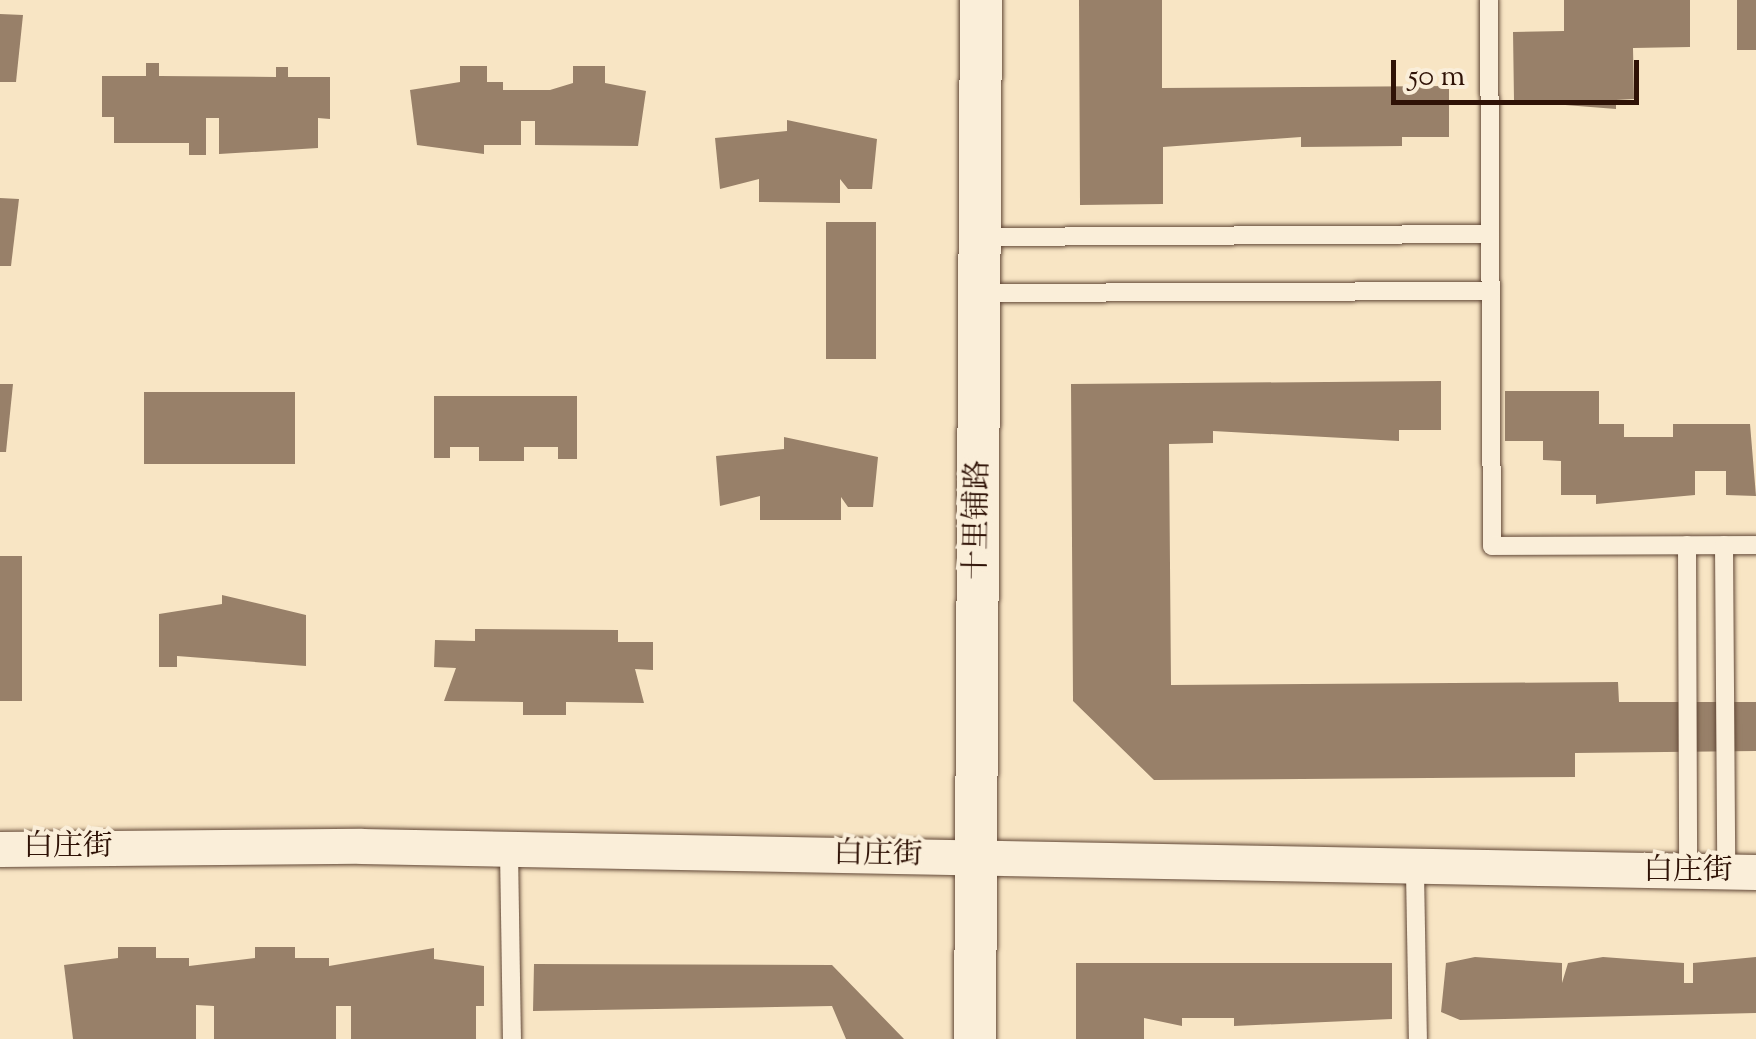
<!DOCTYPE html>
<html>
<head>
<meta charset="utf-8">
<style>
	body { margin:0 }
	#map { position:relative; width:1756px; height:1039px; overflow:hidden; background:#f8e5c4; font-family:"Sorts Mill Goudy","Noto Serif SC",serif }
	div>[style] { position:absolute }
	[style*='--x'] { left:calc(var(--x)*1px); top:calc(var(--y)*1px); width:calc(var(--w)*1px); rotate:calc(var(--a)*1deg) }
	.building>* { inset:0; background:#988069; transform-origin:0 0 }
	.roads { filter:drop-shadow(0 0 2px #614736) drop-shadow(0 0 2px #614736) }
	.service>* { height:18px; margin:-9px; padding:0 9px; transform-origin:9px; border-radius:9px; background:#faeed9 }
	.minor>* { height:35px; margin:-17.5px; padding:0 17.5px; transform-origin:17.5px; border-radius:17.5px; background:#faeed9 }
	.tertiary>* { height:42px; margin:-21px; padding:0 21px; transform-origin:21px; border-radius:21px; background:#faeed9 }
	span { translate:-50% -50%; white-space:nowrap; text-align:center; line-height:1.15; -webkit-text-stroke:8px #faeed9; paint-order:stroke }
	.street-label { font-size:30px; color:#2f1206 }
	.scale { position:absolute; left:1391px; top:60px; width:248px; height:45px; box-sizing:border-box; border:5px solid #2f1206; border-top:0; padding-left:12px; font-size:30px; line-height:35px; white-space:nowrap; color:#2f1206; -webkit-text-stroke:8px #faeed9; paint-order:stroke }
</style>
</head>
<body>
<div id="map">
	<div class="building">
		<i style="clip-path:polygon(1079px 0,1162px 0,1162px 88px,1449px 86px,1449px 137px,1402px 137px,1402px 146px,1301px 147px,1301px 137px,1163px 147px,1163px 204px,1080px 205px)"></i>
		<i style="clip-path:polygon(1564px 0,1690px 0,1690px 47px,1633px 48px,1634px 99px,1616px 100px,1616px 109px,1514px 101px,1513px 32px,1564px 31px)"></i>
		<i style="left:1737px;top:0;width:19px;height:50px"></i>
		<i style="clip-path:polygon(0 14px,23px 15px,16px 82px,0 82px)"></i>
		<i style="clip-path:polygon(146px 63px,159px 63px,159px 76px,276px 77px,276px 67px,288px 67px,288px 77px,330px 77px,330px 119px,318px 118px,318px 148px,219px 154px,219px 118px,206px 118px,206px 155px,189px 155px,189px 143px,114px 143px,114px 117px,102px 117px,102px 76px,146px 76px)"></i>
		<i style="clip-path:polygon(460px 66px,487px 66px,487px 82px,503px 82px,503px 90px,550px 90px,573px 83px,573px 66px,605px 66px,605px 83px,646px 91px,638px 146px,535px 145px,535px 121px,521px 121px,521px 145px,484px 145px,484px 154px,417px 145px,410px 90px,460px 82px)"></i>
		<i style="clip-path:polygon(787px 120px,877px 139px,872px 189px,848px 189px,840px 179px,840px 203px,759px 202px,759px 179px,720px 189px,715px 138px,787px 131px)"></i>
		<i style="clip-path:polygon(0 198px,19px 199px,11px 266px,0 266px)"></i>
		<i style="left:826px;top:222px;width:50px;height:137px"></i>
		<i style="clip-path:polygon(1441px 381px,1441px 430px,1399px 430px,1399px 441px,1213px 431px,1213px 443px,1169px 444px,1171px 685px,1618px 682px,1619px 702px,1756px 702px,1756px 751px,1575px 753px,1575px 777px,1154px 780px,1073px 701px,1071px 384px)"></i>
		<i style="clip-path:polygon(0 384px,13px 384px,6px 452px,0 452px)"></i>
		<i style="clip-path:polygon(1505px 391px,1599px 391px,1599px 424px,1624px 424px,1624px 437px,1673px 437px,1673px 424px,1750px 424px,1756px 496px,1726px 495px,1726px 471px,1695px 471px,1695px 495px,1596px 504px,1596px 495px,1561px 495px,1561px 461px,1543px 460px,1543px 441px,1505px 441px)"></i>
		<i style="left:144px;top:392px;width:151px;height:72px"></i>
		<i style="clip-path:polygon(434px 396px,577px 396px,577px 459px,558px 459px,558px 447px,524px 447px,524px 461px,479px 461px,479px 447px,450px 447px,450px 458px,434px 458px)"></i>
		<i style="clip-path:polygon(784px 437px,878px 457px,873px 507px,848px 507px,841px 497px,841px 520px,760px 520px,760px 496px,720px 506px,716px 456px,784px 449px)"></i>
		<i style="left:0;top:556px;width:22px;height:145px"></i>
		<i style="clip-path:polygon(222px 595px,306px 615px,306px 666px,177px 656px,177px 667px,159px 667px,159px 614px,222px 604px)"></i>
		<i style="clip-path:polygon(475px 629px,618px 630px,618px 642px,653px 642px,653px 670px,635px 669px,644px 703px,566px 702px,566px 715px,523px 715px,523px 702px,444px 701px,456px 668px,434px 667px,435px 640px,475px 641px)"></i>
		<i style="clip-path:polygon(118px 947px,156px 947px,156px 958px,189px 958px,189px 966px,255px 958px,255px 947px,295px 947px,295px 958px,329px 958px,329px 966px,434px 948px,434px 959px,484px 966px,484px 1006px,476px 1006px,476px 1039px,351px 1039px,351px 1006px,336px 1006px,336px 1039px,214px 1039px,214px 1006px,196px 1005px,196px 1039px,73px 1039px,64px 965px,118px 958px)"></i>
		<i style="clip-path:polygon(1475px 957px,1562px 963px,1562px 983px,1568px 963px,1603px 957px,1684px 963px,1684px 983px,1693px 983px,1693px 963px,1756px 957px,1756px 1013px,1460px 1020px,1441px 1012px,1446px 963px)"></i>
		<i style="clip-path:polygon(1076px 963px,1392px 963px,1392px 1019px,1234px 1026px,1234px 1018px,1182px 1018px,1182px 1026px,1144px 1018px,1144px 1039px,1076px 1039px)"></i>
		<i style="clip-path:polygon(534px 964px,832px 965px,904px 1039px,846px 1039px,832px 1006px,533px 1011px)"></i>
	</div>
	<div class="roads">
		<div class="service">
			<i style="--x:1489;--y:0;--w:546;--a:89.69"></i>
			<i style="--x:1492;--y:546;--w:264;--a:-0.2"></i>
			<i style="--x:982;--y:237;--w:508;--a:-0.34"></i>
			<i style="--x:982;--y:293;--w:509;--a:-0.23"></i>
			<i style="--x:1687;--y:545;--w:327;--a:89.8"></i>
			<i style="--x:1724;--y:545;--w:327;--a:89.6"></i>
			<i style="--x:509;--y:851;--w:188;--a:89.1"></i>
			<i style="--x:1415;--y:872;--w:167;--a:89"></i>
		</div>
		<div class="minor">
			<i style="--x:0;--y:849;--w:361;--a:-0.5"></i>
			<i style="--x:361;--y:846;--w:1395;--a:1.07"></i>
		</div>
		<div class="tertiary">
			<i style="--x:975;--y:1039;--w:1039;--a:-89.67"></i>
		</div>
	</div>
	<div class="street-label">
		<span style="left:979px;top:520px;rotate:-89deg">十里铺路</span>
		<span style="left:68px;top:848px">白庄街</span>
		<span style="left:878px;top:856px;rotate:1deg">白庄街</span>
		<span style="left:1688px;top:872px">白庄街</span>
	</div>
	<div class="scale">50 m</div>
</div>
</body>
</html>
